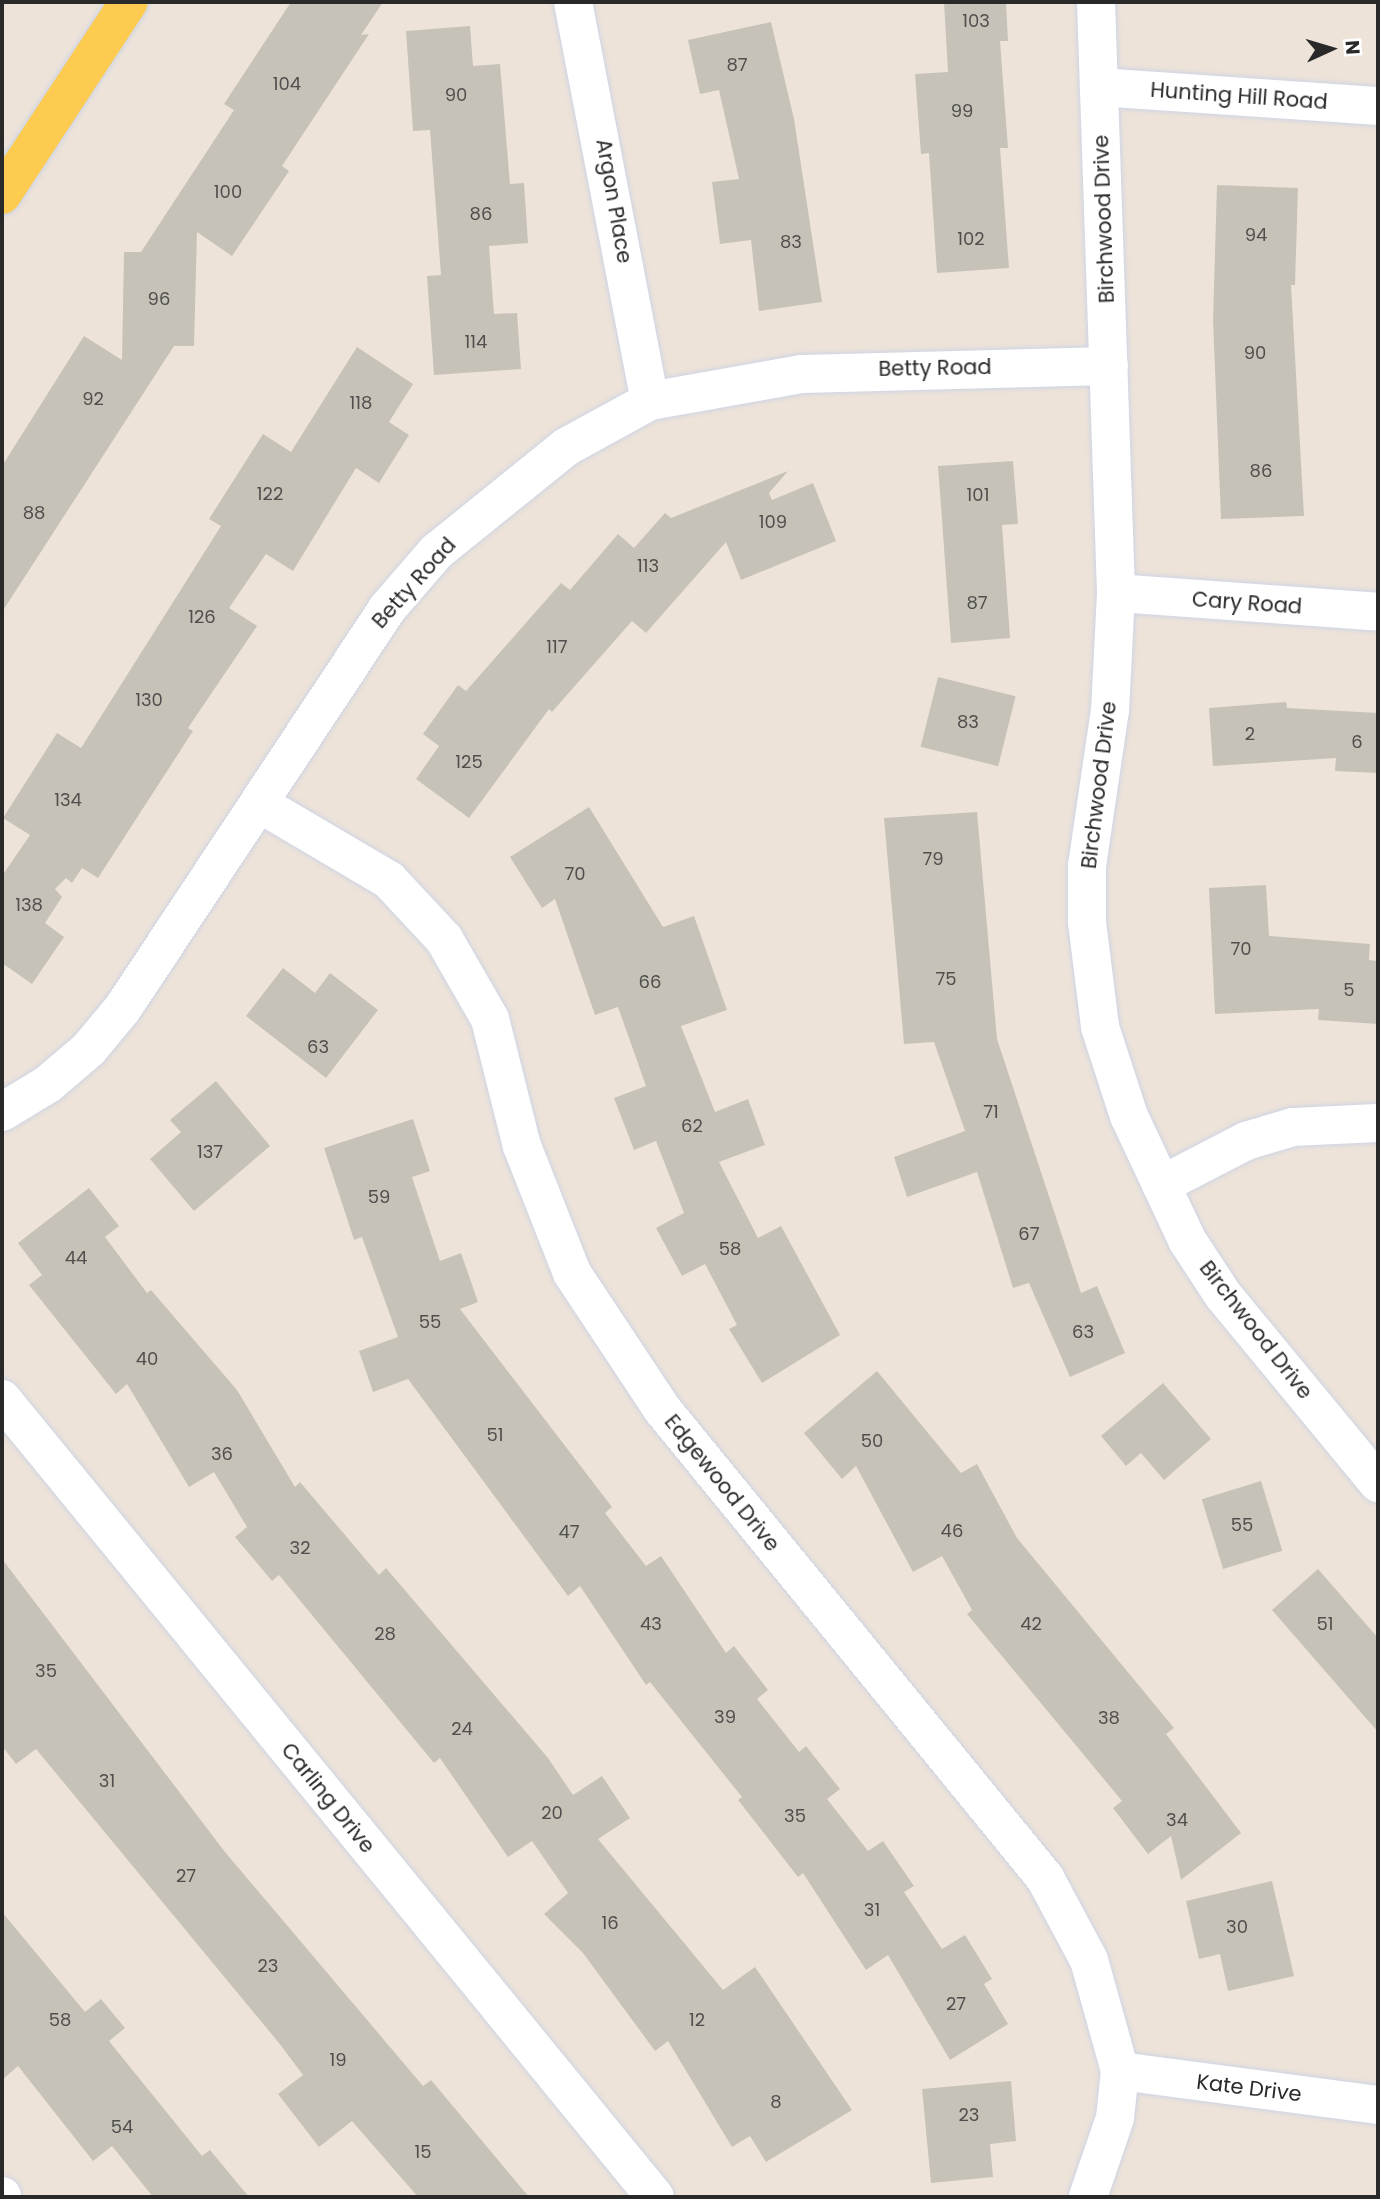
<!DOCTYPE html>
<html>
<head>
<meta charset="utf-8">
<style>
	body { margin:0 }
	#map { position:relative; width:1380px; height:2199px; overflow:hidden; background:#ede3d9; font-family:Poppins,sans-serif }
	div>[style] { position:absolute }
	[style*='--x'] { left:calc(var(--x)*1px); top:calc(var(--y)*1px); width:calc(var(--w)*1px); rotate:calc(var(--a)*1deg) }
	.building>* { inset:0; background:#c7c2b8; transform-origin:0 0 }
	.roads { filter:drop-shadow(0 0 2px #ced4e4) drop-shadow(0 0 2px #ced4e4) }
	.minor>* { height:38px; margin:-19px; padding:0 19px; transform-origin:19px; border-radius:19px; background:#fff }
	.major>* { height:38px; margin:-19px; padding:0 19px; transform-origin:19px; border-radius:19px; background:#fccb4f }
	span { translate:-50% -50%; white-space:nowrap; text-align:center; line-height:1.15; -webkit-text-stroke:6px #fff; paint-order:stroke }
	.number-label { font-size:18px; color:#504f4d }
	.number-label span { -webkit-text-stroke-width:0 }
	.street-label { font-size:21px; color:#292929 }
	.frame { position:absolute; inset:0; border:4px solid #292929; pointer-events:none }
	.north { position:absolute; left:1296px; top:14px; width:70px; height:70px; -webkit-text-stroke:5px #fff; paint-order:stroke; rotate:86deg; font-size:19px; font-weight:700; line-height:28px; text-align:center; color:#292929 }
	.north::after { content:''; display:block; margin:auto; width:24px; height:32px; background:#292929; clip-path:polygon(50% 0,100% 100%,50% 72%,0 100%) }
</style>
</head>
<body>
<div id="map">
	<div class="building">
		<i style="clip-path:polygon(291px 2px,383px 2px,361px 35px,369px 34px,282px 166px,289px 171px,232px 256px,197px 232px,194px 346px,174px 346px,2px 612px,2px 466px,84px 336px,122px 360px,124px 252px,141px 252px,234px 110px,224px 104px)"></i>
		<i style="clip-path:polygon(944px 2px,1006px 2px,1008px 41px,1000px 41px,1008px 148px,1000px 148px,1009px 268px,937px 273px,929px 153px,921px 154px,915px 74px,948px 72px)"></i>
		<i style="clip-path:polygon(771px 22px,794px 119px,822px 302px,759px 311px,751px 240px,720px 244px,712px 182px,739px 179px,719px 90px,700px 94px,688px 40px)"></i>
		<i style="clip-path:polygon(470px 26px,473px 66px,500px 64px,510px 184px,524px 183px,528px 243px,489px 246px,494px 314px,517px 313px,521px 369px,434px 375px,427px 276px,441px 275px,430px 130px,413px 131px,406px 31px)"></i>
		<i style="clip-path:polygon(1217px 185px,1298px 188px,1295px 285px,1291px 285px,1304px 516px,1221px 519px,1213px 320px)"></i>
		<i style="clip-path:polygon(357px 347px,413px 384px,389px 422px,409px 435px,379px 483px,356px 468px,293px 571px,266px 554px,229px 608px,257px 626px,188px 728px,193px 731px,98px 878px,82px 868px,72px 883px,66px 878px,55px 889px,62px 897px,45px 923px,64px 937px,32px 984px,2px 963px,2px 876px,30px 835px,3px 818px,57px 733px,81px 748px,221px 526px,209px 519px,263px 434px,291px 452px)"></i>
		<i style="clip-path:polygon(1013px 461px,1018px 524px,1002px 525px,1010px 638px,951px 643px,938px 466px)"></i>
		<i style="clip-path:polygon(788px 471px,769px 493px,772px 500px,813px 483px,836px 541px,741px 580px,726px 542px,646px 633px,632px 621px,552px 712px,549px 709px,469px 818px,416px 779px,439px 746px,423px 734px,458px 685px,466px 691px,561px 583px,570px 590px,618px 534px,634px 548px,665px 513px,671px 518px)"></i>
		<i style="left:938px;top:677px;width:80px;height:72px;rotate:14deg"></i>
		<i style="clip-path:polygon(1286px 702px,1287px 708px,1378px 713px,1378px 773px,1335px 771px,1336px 758px,1213px 766px,1209px 708px)"></i>
		<i style="clip-path:polygon(589px 807px,663px 927px,694px 916px,727px 1010px,681px 1026px,715px 1112px,748px 1099px,765px 1145px,719px 1162px,758px 1238px,781px 1226px,840px 1335px,762px 1383px,729px 1329px,737px 1325px,705px 1264px,682px 1276px,656px 1228px,684px 1213px,656px 1141px,634px 1150px,614px 1098px,646px 1086px,618px 1007px,595px 1015px,555px 899px,542px 908px,510px 857px)"></i>
		<i style="clip-path:polygon(977px 812px,997px 1039px,1081px 1293px,1097px 1286px,1125px 1353px,1070px 1377px,1029px 1283px,1013px 1288px,977px 1172px,907px 1197px,894px 1157px,965px 1131px,934px 1042px,904px 1044px,884px 818px)"></i>
		<i style="clip-path:polygon(1266px 885px,1269px 936px,1370px 944px,1369px 960px,1378px 961px,1378px 1024px,1318px 1020px,1319px 1009px,1215px 1014px,1209px 888px)"></i>
		<i style="clip-path:polygon(283px 968px,315px 993px,330px 973px,378px 1010px,326px 1078px,246px 1016px)"></i>
		<i style="clip-path:polygon(216px 1081px,270px 1146px,194px 1211px,150px 1159px,181px 1132px,170px 1120px)"></i>
		<i style="clip-path:polygon(413px 1119px,430px 1171px,412px 1177px,440px 1261px,461px 1253px,478px 1302px,460px 1309px,612px 1507px,605px 1513px,646px 1566px,661px 1556px,726px 1653px,734px 1646px,768px 1690px,757px 1699px,799px 1752px,806px 1746px,840px 1789px,827px 1799px,868px 1851px,883px 1841px,914px 1886px,904px 1892px,942px 1949px,965px 1935px,992px 1979px,984px 1984px,1008px 2024px,950px 2060px,888px 1955px,866px 1970px,803px 1873px,798px 1877px,738px 1800px,742px 1797px,650px 1682px,646px 1685px,580px 1586px,568px 1596px,408px 1379px,373px 1392px,359px 1351px,398px 1337px,362px 1237px,354px 1240px,324px 1148px)"></i>
		<i style="clip-path:polygon(89px 1188px,119px 1226px,105px 1237px,147px 1293px,151px 1290px,237px 1390px,295px 1487px,300px 1482px,379px 1575px,386px 1568px,548px 1758px,573px 1795px,602px 1776px,630px 1818px,598px 1839px,723px 1990px,755px 1967px,852px 2110px,766px 2162px,750px 2136px,732px 2147px,668px 2041px,655px 2051px,583px 1953px,544px 1914px,568px 1893px,532px 1841px,508px 1857px,440px 1758px,434px 1763px,279px 1575px,272px 1581px,235px 1537px,247px 1527px,214px 1472px,189px 1487px,127px 1384px,116px 1394px,29px 1285px,42px 1275px,18px 1243px)"></i>
		<i style="clip-path:polygon(877px 1371px,961px 1473px,977px 1464px,1017px 1538px,1174px 1728px,1166px 1734px,1241px 1833px,1181px 1880px,1171px 1836px,1148px 1854px,1113px 1808px,1122px 1801px,967px 1614px,972px 1610px,942px 1556px,913px 1572px,856px 1466px,842px 1479px,804px 1433px)"></i>
		<i style="clip-path:polygon(1163px 1383px,1211px 1439px,1164px 1480px,1141px 1453px,1126px 1466px,1101px 1436px)"></i>
		<i style="left:1261px;top:1481px;width:73px;height:62px;rotate:73deg"></i>
		<i style="clip-path:polygon(2px 1559px,225px 1852px,423px 2086px,431px 2080px,529px 2197px,418px 2197px,352px 2121px,319px 2147px,278px 2094px,303px 2075px,279px 2043px,36px 1749px,16px 1764px,2px 1746px)"></i>
		<i style="clip-path:polygon(1318px 1569px,1378px 1638px,1378px 1732px,1272px 1610px)"></i>
		<i style="clip-path:polygon(1272px 1881px,1294px 1976px,1228px 1991px,1220px 1954px,1199px 1959px,1186px 1901px)"></i>
		<i style="clip-path:polygon(2px 1912px,85px 2012px,101px 1999px,125px 2028px,109px 2041px,202px 2156px,210px 2150px,249px 2197px,153px 2197px,112px 2146px,93px 2161px,18px 2066px,2px 2080px)"></i>
		<i style="clip-path:polygon(1011px 2081px,1016px 2141px,990px 2144px,993px 2177px,931px 2183px,922px 2089px)"></i>
	</div>
	<div class="roads">
		<div class="minor">
			<i style="--x:573;--y:2;--w:406;--a:79.1"></i>
			<i style="--x:1096;--y:2;--w:591;--a:88.06"></i>
			<i style="--x:1116;--y:593;--w:117;--a:92.9"></i>
			<i style="--x:1110;--y:710;--w:158;--a:98.4"></i>
			<i style="--x:1087;--y:866;--w:56;--a:90"></i>
			<i style="--x:1087;--y:922;--w:106;--a:82.9"></i>
			<i style="--x:1100;--y:1027;--w:94;--a:72"></i>
			<i style="--x:1129;--y:1116;--w:137;--a:64.9"></i>
			<i style="--x:1187;--y:1240;--w:66;--a:56.8"></i>
			<i style="--x:1223;--y:1295;--w:244;--a:50.5"></i>
			<i style="--x:1099;--y:87;--w:280;--a:3.9"></i>
			<i style="--x:1116;--y:593;--w:263;--a:4.1"></i>
			<i style="--x:260;--y:804;--w:150;--a:30.5"></i>
			<i style="--x:389;--y:880;--w:81;--a:47"></i>
			<i style="--x:444;--y:939;--w:92;--a:60.1"></i>
			<i style="--x:490;--y:1019;--w:131;--a:75.9"></i>
			<i style="--x:522;--y:1146;--w:136;--a:68.5"></i>
			<i style="--x:572;--y:1273;--w:163;--a:56.5"></i>
			<i style="--x:662;--y:1409;--w:606;--a:50.76"></i>
			<i style="--x:1045;--y:1878;--w:93;--a:61.8"></i>
			<i style="--x:1089;--y:1960;--w:115;--a:74.4"></i>
			<i style="--x:1120;--y:2071;--w:47;--a:96.1"></i>
			<i style="--x:1115;--y:2118;--w:83;--a:108.9"></i>
			<i style="--x:2;--y:1112;--w:54;--a:-31.3"></i>
			<i style="--x:48;--y:1084;--w:54;--a:-40.5"></i>
			<i style="--x:89;--y:1049;--w:53;--a:-50.3"></i>
			<i style="--x:123;--y:1008;--w:477;--a:-56.5"></i>
			<i style="--x:386;--y:610;--w:77;--a:-49.2"></i>
			<i style="--x:436;--y:552;--w:167;--a:-38.9"></i>
			<i style="--x:566;--y:447;--w:96;--a:-28.7"></i>
			<i style="--x:650;--y:401;--w:154;--a:-10.1"></i>
			<i style="--x:802;--y:374;--w:307;--a:-1.5"></i>
			<i style="--x:1161;--y:1185;--w:96;--a:-27.4"></i>
			<i style="--x:1246;--y:1141;--w:49;--a:-16.6"></i>
			<i style="--x:1293;--y:1127;--w:85;--a:-2.7"></i>
			<i style="--x:2;--y:1399;--w:1031;--a:50.71"></i>
			<i style="--x:1120;--y:2071;--w:260;--a:7.5"></i>
			<i style="--x:2;--y:2196;--w:1;--a:90"></i>
		</div>
		<div class="major">
			<i style="--x:2;--y:195;--w:231;--a:-56.7"></i>
		</div>
	</div>
	<div class="number-label">
		<span style="left:976px;top:21px">103</span>
		<span style="left:737px;top:65px">87</span>
		<span style="left:287px;top:84px">104</span>
		<span style="left:456px;top:95px">90</span>
		<span style="left:962px;top:111px">99</span>
		<span style="left:228px;top:192px">100</span>
		<span style="left:481px;top:214px">86</span>
		<span style="left:1256px;top:235px">94</span>
		<span style="left:971px;top:239px">102</span>
		<span style="left:791px;top:242px">83</span>
		<span style="left:159px;top:299px">96</span>
		<span style="left:476px;top:342px">114</span>
		<span style="left:1255px;top:353px">90</span>
		<span style="left:93px;top:399px">92</span>
		<span style="left:361px;top:403px">118</span>
		<span style="left:1261px;top:471px">86</span>
		<span style="left:270px;top:494px">122</span>
		<span style="left:978px;top:495px">101</span>
		<span style="left:34px;top:513px">88</span>
		<span style="left:773px;top:522px">109</span>
		<span style="left:648px;top:566px">113</span>
		<span style="left:977px;top:603px">87</span>
		<span style="left:202px;top:617px">126</span>
		<span style="left:557px;top:647px">117</span>
		<span style="left:149px;top:700px">130</span>
		<span style="left:968px;top:722px">83</span>
		<span style="left:1250px;top:734px">2</span>
		<span style="left:1357px;top:742px">6</span>
		<span style="left:469px;top:762px">125</span>
		<span style="left:68px;top:800px">134</span>
		<span style="left:933px;top:859px">79</span>
		<span style="left:575px;top:874px">70</span>
		<span style="left:29px;top:905px">138</span>
		<span style="left:1241px;top:949px">70</span>
		<span style="left:946px;top:979px">75</span>
		<span style="left:650px;top:982px">66</span>
		<span style="left:1349px;top:990px">5</span>
		<span style="left:318px;top:1047px">63</span>
		<span style="left:991px;top:1112px">71</span>
		<span style="left:692px;top:1126px">62</span>
		<span style="left:210px;top:1152px">137</span>
		<span style="left:379px;top:1197px">59</span>
		<span style="left:1029px;top:1234px">67</span>
		<span style="left:730px;top:1249px">58</span>
		<span style="left:76px;top:1258px">44</span>
		<span style="left:430px;top:1322px">55</span>
		<span style="left:1083px;top:1332px">63</span>
		<span style="left:147px;top:1359px">40</span>
		<span style="left:495px;top:1435px">51</span>
		<span style="left:872px;top:1441px">50</span>
		<span style="left:222px;top:1454px">36</span>
		<span style="left:1242px;top:1525px">55</span>
		<span style="left:952px;top:1531px">46</span>
		<span style="left:569px;top:1532px">47</span>
		<span style="left:300px;top:1548px">32</span>
		<span style="left:651px;top:1624px">43</span>
		<span style="left:1031px;top:1624px">42</span>
		<span style="left:1325px;top:1624px">51</span>
		<span style="left:385px;top:1634px">28</span>
		<span style="left:46px;top:1671px">35</span>
		<span style="left:725px;top:1717px">39</span>
		<span style="left:1109px;top:1718px">38</span>
		<span style="left:462px;top:1729px">24</span>
		<span style="left:107px;top:1781px">31</span>
		<span style="left:552px;top:1813px">20</span>
		<span style="left:795px;top:1816px">35</span>
		<span style="left:1177px;top:1820px">34</span>
		<span style="left:186px;top:1876px">27</span>
		<span style="left:872px;top:1910px">31</span>
		<span style="left:610px;top:1923px">16</span>
		<span style="left:1237px;top:1927px">30</span>
		<span style="left:268px;top:1966px">23</span>
		<span style="left:956px;top:2004px">27</span>
		<span style="left:60px;top:2020px">58</span>
		<span style="left:697px;top:2020px">12</span>
		<span style="left:338px;top:2060px">19</span>
		<span style="left:776px;top:2102px">8</span>
		<span style="left:969px;top:2115px">23</span>
		<span style="left:122px;top:2127px">54</span>
		<span style="left:423px;top:2152px">15</span>
	</div>
	<div class="street-label">
		<span style="left:1239px;top:96px;rotate:4deg">Hunting Hill Road</span>
		<span style="left:614px;top:201px;rotate:80deg">Argon Place</span>
		<span style="left:1104px;top:219px;rotate:-92deg">Birchwood Drive</span>
		<span style="left:935px;top:368px;rotate:-1deg">Betty Road</span>
		<span style="left:414px;top:583px;rotate:-48deg">Betty Road</span>
		<span style="left:1247px;top:603px;rotate:4deg">Cary Road</span>
		<span style="left:1099px;top:785px;rotate:-83deg">Birchwood Drive</span>
		<span style="left:1256px;top:1330px;rotate:52deg">Birchwood Drive</span>
		<span style="left:722px;top:1483px;rotate:51deg">Edgewood Drive</span>
		<span style="left:328px;top:1798px;rotate:51deg">Carling Drive</span>
		<span style="left:1249px;top:2088px;rotate:7deg">Kate Drive</span>
	</div>
	<div class="frame"></div>
	<div class="north">N</div>
</div>
</body>
</html>
